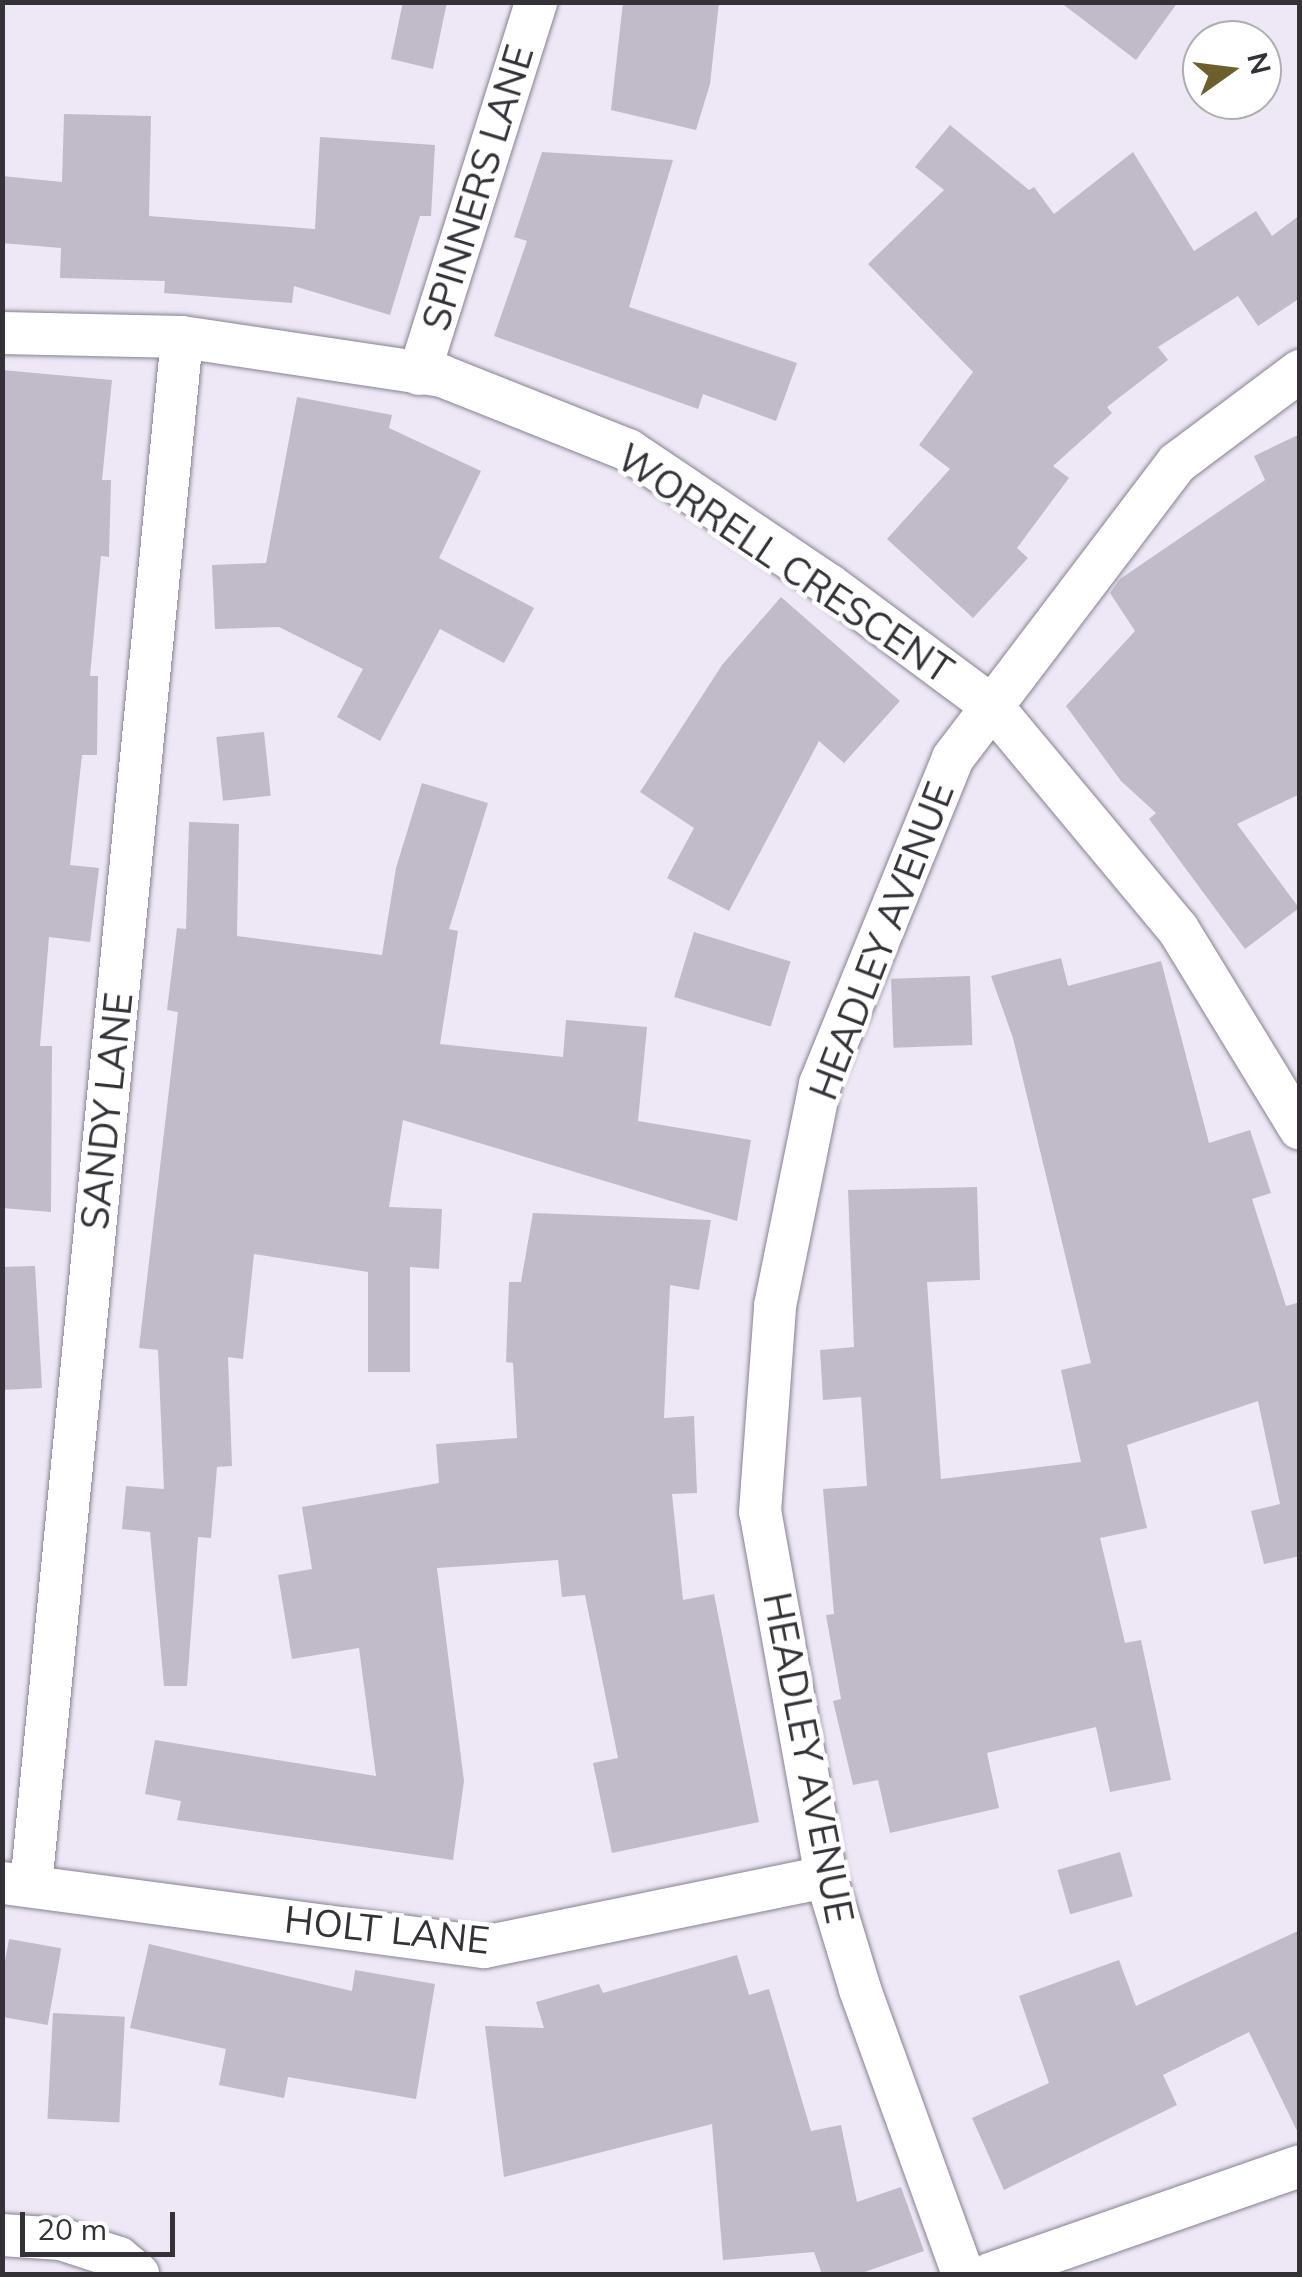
<!DOCTYPE html>
<html>
<head>
<meta charset="utf-8">
<style>
	body { margin:0 }
	#map { position:relative; width:1302px; height:2277px; overflow:hidden; background:#ede7f6; font-family:Mulish,sans-serif }
	div>[style] { position:absolute }
	[style*='--x'] { left:calc(var(--x)*1px); top:calc(var(--y)*1px); width:calc(var(--w)*1px); rotate:calc(var(--a)*1deg) }
	.building>* { inset:0; background:#c1bbc9; transform-origin:0 0 }
	.roads { filter:drop-shadow(0 0 2px #87828f) drop-shadow(0 0 2px #87828f) }
	.minor>* { height:42px; margin:-21px; padding:0 21px; transform-origin:21px; border-radius:21px; background:#fff }
	span { translate:-50% -50%; white-space:nowrap; text-align:center; line-height:1.15; -webkit-text-stroke:9px #fff; paint-order:stroke }
	.street-label { font-size:38px; color:#343137 }
	.frame { position:absolute; inset:0; border:5px solid #343137; pointer-events:none }
	.north { position:absolute; left:1182px; top:20px; width:100px; height:100px; box-sizing:border-box; background:#fff; border:2px solid #aeadaf; border-radius:50%; rotate:76deg; font-size:28px; font-weight:700; line-height:40px; text-align:center; color:#343137 }
	.north::after { content:''; display:block; margin:auto; width:35px; height:45px; background:#6c5f2c; clip-path:polygon(50% 0,100% 100%,50% 72%,0 100%) }
	.scale { position:absolute; left:20px; top:2212px; width:155px; height:45px; box-sizing:border-box; border:5px solid #343137; border-top:0; padding-left:12px; font-size:30px; line-height:35px; white-space:nowrap; color:#343137; -webkit-text-stroke:8px #fff; paint-order:stroke }
</style>
</head>
<body>
<div id="map">
	<div class="building">
		<i style="clip-path:polygon(403px 2px,447px 2px,433px 69px,391px 59px)"></i>
		<i style="clip-path:polygon(623px 2px,719px 2px,710px 84px,696px 130px,611px 110px)"></i>
		<i style="clip-path:polygon(1060px 2px,1178px 2px,1136px 60px)"></i>
		<i style="clip-path:polygon(64px 114px,151px 116px,149px 216px,315px 229px,320px 137px,435px 145px,431px 216px,420px 216px,390px 315px,294px 286px,292px 303px,164px 293px,165px 281px,60px 278px,61px 248px,2px 243px,2px 176px,62px 182px)"></i>
		<i style="clip-path:polygon(950px 125px,1029px 190px,1034px 187px,1054px 214px,1133px 152px,1194px 251px,1256px 211px,1272px 236px,1300px 215px,1300px 298px,1258px 326px,1238px 296px,1158px 347px,1168px 360px,1107px 407px,1112px 413px,1053px 466px,1069px 478px,1017px 548px,1028px 558px,973px 618px,887px 539px,950px 469px,919px 445px,973px 372px,868px 264px,944px 190px,915px 167px)"></i>
		<i style="clip-path:polygon(542px 152px,673px 160px,629px 307px,797px 363px,776px 421px,703px 394px,698px 409px,494px 336px,527px 241px,514px 237px)"></i>
		<i style="clip-path:polygon(2px 370px,112px 380px,102px 480px,111px 480px,109px 557px,101px 556px,90px 676px,98px 676px,97px 755px,82px 755px,70px 865px,99px 868px,90px 942px,49px 937px,40px 1046px,52px 1046px,51px 1212px,2px 1208px)"></i>
		<i style="clip-path:polygon(297px 397px,392px 415px,389px 428px,481px 471px,439px 558px,534px 608px,504px 663px,440px 629px,380px 741px,337px 717px,363px 669px,279px 627px,215px 629px,212px 565px,266px 563px)"></i>
		<i style="clip-path:polygon(1300px 434px,1300px 794px,1237px 824px,1299px 908px,1245px 949px,1149px 819px,1156px 813px,1121px 781px,1066px 706px,1135px 631px,1110px 593px,1120px 579px,1265px 480px,1254px 456px)"></i>
		<i style="clip-path:polygon(781px 597px,900px 701px,844px 763px,819px 741px,729px 911px,667px 878px,694px 828px,640px 792px,722px 665px)"></i>
		<i style="left:264px;top:732px;width:64px;height:48px;rotate:84deg"></i>
		<i style="clip-path:polygon(422px 783px,488px 803px,449px 929px,458px 931px,440px 1044px,563px 1057px,566px 1020px,647px 1027px,638px 1121px,751px 1140px,737px 1221px,403px 1120px,389px 1207px,442px 1209px,439px 1269px,410px 1267px,410px 1372px,368px 1372px,368px 1272px,254px 1254px,243px 1359px,228px 1357px,232px 1466px,217px 1467px,211px 1538px,198px 1537px,187px 1686px,164px 1686px,150px 1532px,122px 1529px,126px 1486px,164px 1489px,158px 1350px,139px 1348px,178px 1012px,167px 1010px,177px 928px,186px 929px,189px 822px,239px 824px,237px 936px,382px 955px,396px 868px)"></i>
		<i style="left:694px;top:932px;width:101px;height:68px;rotate:17deg"></i>
		<i style="clip-path:polygon(1061px 958px,1068px 986px,1161px 961px,1209px 1143px,1250px 1130px,1271px 1193px,1252px 1199px,1286px 1306px,1300px 1302px,1300px 1556px,1264px 1564px,1251px 1511px,1280px 1504px,1258px 1401px,1127px 1445px,1147px 1528px,1100px 1538px,1125px 1643px,1141px 1640px,1171px 1780px,1110px 1792px,1096px 1727px,987px 1753px,999px 1808px,890px 1833px,878px 1780px,853px 1785px,833px 1701px,841px 1699px,826px 1615px,834px 1614px,823px 1489px,867px 1486px,861px 1397px,823px 1400px,820px 1350px,854px 1347px,848px 1190px,977px 1187px,980px 1280px,927px 1282px,941px 1479px,1081px 1462px,1061px 1370px,1091px 1363px,1013px 1038px,991px 976px)"></i>
		<i style="left:970px;top:976px;width:69px;height:79px;rotate:88deg"></i>
		<i style="clip-path:polygon(533px 1213px,711px 1220px,699px 1290px,670px 1285px,664px 1418px,694px 1416px,697px 1493px,672px 1494px,683px 1600px,714px 1594px,759px 1822px,612px 1853px,593px 1763px,618px 1758px,585px 1595px,562px 1597px,558px 1560px,437px 1568px,464px 1781px,453px 1860px,177px 1820px,181px 1801px,145px 1794px,155px 1740px,376px 1776px,359px 1648px,292px 1659px,278px 1575px,312px 1569px,302px 1507px,439px 1483px,436px 1444px,517px 1438px,513px 1363px,506px 1362px,509px 1282px,521px 1282px)"></i>
		<i style="clip-path:polygon(35px 1266px,42px 1388px,2px 1390px,2px 1267px)"></i>
		<i style="left:1120px;top:1852px;width:46px;height:65px;rotate:74deg"></i>
		<i style="clip-path:polygon(1300px 1930px,1300px 2137px,1249px 2032px,1163px 2075px,1177px 2105px,1004px 2190px,972px 2118px,1049px 2083px,1019px 1996px,1119px 1960px,1136px 2006px)"></i>
		<i style="left:9px;top:1939px;width:53px;height:78px;rotate:10deg"></i>
		<i style="clip-path:polygon(149px 1944px,352px 1991px,355px 1970px,435px 1984px,416px 2099px,288px 2077px,284px 2098px,219px 2085px,226px 2049px,130px 2028px)"></i>
		<i style="clip-path:polygon(737px 1955px,749px 1995px,769px 1989px,811px 2131px,841px 2125px,857px 2202px,901px 2187px,924px 2251px,859px 2274px,822px 2274px,814px 2252px,723px 2260px,712px 2124px,504px 2177px,485px 2026px,544px 2028px,536px 2002px,599px 1984px,603px 1993px)"></i>
		<i style="left:53px;top:2013px;width:72px;height:106px;rotate:3deg"></i>
	</div>
	<div class="roads">
		<div class="minor">
			<i style="--x:2;--y:333;--w:180;--a:1.3"></i>
			<i style="--x:182;--y:337;--w:263;--a:8.5"></i>
			<i style="--x:442;--y:376;--w:200;--a:21.7"></i>
			<i style="--x:628;--y:450;--w:242;--a:33.9"></i>
			<i style="--x:829;--y:585;--w:203;--a:36.6"></i>
			<i style="--x:992;--y:706;--w:290;--a:50.2"></i>
			<i style="--x:1178;--y:929;--w:234;--a:58.6"></i>
			<i style="--x:419;--y:374;--w:390;--a:-72.5"></i>
			<i style="--x:3;--y:1883;--w:485;--a:7.6"></i>
			<i style="--x:484;--y:1947;--w:349;--a:-11.6"></i>
			<i style="--x:31;--y:1886;--w:1556;--a:-84.43"></i>
			<i style="--x:2;--y:2235;--w:59;--a:3.9"></i>
			<i style="--x:61;--y:2239;--w:61;--a:18.1"></i>
			<i style="--x:119;--y:2258;--w:25;--a:40"></i>
			<i style="--x:963;--y:2274;--w:303;--a:-109.9"></i>
			<i style="--x:860;--y:1989;--w:117;--a:-106.9"></i>
			<i style="--x:826;--y:1877;--w:371;--a:-100.2"></i>
			<i style="--x:760;--y:1512;--w:207;--a:-85.8"></i>
			<i style="--x:775;--y:1306;--w:227;--a:-78.5"></i>
			<i style="--x:820;--y:1084;--w:352;--a:-67.8"></i>
			<i style="--x:953;--y:758;--w:370;--a:-52.8"></i>
			<i style="--x:1177;--y:463;--w:154;--a:-36.8"></i>
			<i style="--x:990;--y:2274;--w:328;--a:-19.2"></i>
		</div>
	</div>
	<div class="street-label">
		<span style="left:478px;top:188px;rotate:-73deg">SPINNERS LANE</span>
		<span style="left:785px;top:564px;rotate:34deg">WORRELL CRESCENT</span>
		<span style="left:882px;top:941px;rotate:-69deg">HEADLEY AVENUE</span>
		<span style="left:107px;top:1111px;rotate:-84deg">SANDY LANE</span>
		<span style="left:808px;top:1758px;rotate:79deg">HEADLEY AVENUE</span>
		<span style="left:387px;top:1930px;rotate:6deg">HOLT LANE</span>
	</div>
	<div class="frame"></div>
	<div class="north">N</div>
	<div class="scale">20 m</div>
</div>
</body>
</html>
